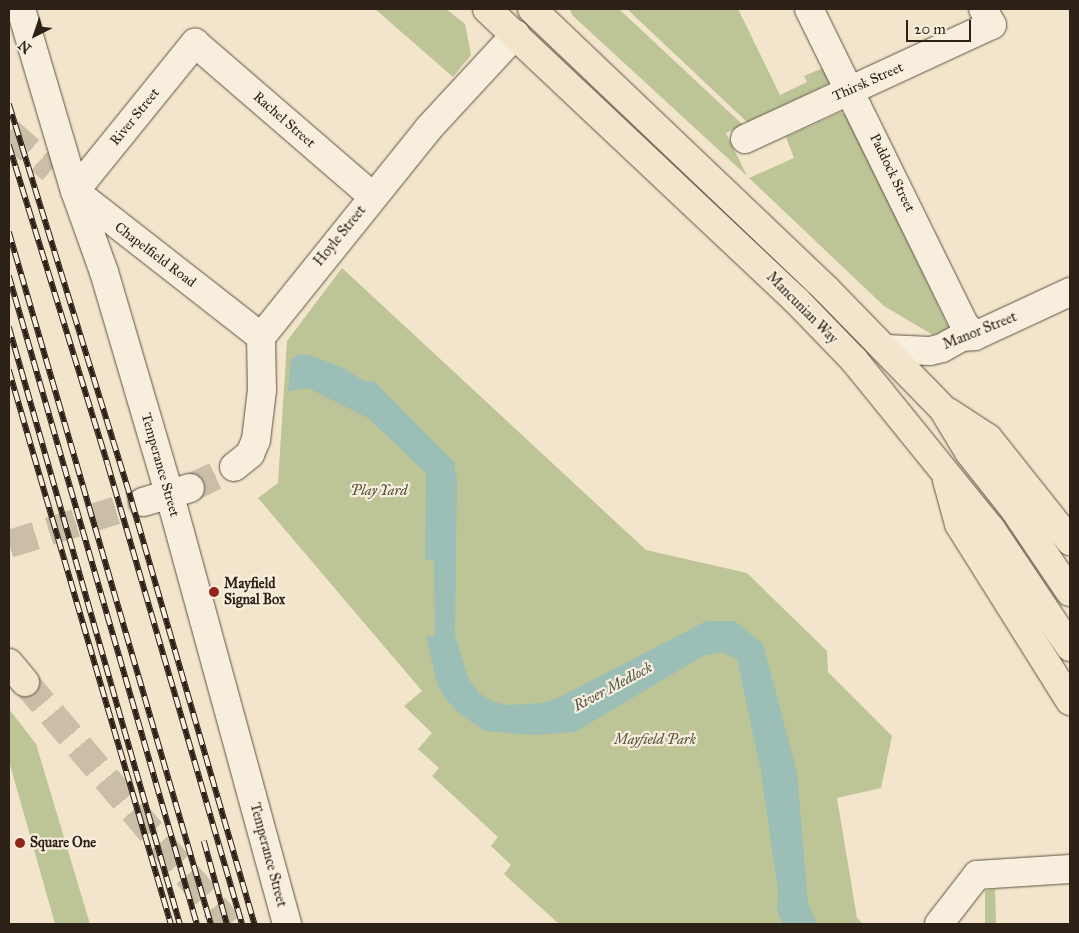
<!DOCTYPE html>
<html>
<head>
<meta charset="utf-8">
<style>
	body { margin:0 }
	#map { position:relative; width:1079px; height:933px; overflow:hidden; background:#f2e5cb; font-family:"IM FELL Great Primer",serif }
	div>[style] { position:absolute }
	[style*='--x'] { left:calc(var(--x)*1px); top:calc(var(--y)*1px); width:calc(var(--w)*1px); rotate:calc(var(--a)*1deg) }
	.green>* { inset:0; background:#bdc496 }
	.water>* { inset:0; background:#9bbfb7 }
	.minor-tunnel>* { height:28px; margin-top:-14px; transform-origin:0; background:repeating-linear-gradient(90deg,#cabea7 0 28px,transparent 0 42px) }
	.major-tunnel>* { height:28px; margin-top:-14px; transform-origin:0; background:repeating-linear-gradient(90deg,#cabea7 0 28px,transparent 0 42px) }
	.roads { filter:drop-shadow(0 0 1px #5d5243) drop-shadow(0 0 1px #5d5243) }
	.minor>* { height:28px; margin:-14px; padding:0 14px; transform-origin:14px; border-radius:14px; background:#f7eedd }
	.major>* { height:28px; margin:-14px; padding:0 14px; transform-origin:14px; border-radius:14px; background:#f2e5cb }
	.highway>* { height:28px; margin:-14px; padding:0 14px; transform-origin:14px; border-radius:14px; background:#f2e5cb }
	.rail>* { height:5.5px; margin-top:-2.75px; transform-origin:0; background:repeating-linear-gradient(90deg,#f7eedd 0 11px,#2b2116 0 22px); box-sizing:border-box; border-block:1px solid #2b2116 }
	.dots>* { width:14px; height:14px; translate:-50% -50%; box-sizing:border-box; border:2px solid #f7eedd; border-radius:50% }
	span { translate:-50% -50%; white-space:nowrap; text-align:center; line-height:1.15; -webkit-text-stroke:4.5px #f7eedd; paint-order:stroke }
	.street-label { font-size:14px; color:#2b2116 }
	.park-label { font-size:14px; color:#57523c; font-style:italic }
	.poi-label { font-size:14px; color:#2b2116; font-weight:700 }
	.left { translate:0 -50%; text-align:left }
	.water-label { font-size:15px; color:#4d5046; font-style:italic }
	.frame { position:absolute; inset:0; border:10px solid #2b2116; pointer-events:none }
	.north { position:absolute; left:10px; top:10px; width:50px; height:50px; -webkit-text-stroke:4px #f7eedd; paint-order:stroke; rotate:221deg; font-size:14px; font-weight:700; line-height:20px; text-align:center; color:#2b2116 }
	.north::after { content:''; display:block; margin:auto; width:18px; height:22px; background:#2b2116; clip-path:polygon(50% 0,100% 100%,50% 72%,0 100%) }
	.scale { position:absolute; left:906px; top:20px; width:65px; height:22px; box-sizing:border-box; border:2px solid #2b2116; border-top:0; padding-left:6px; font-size:15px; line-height:18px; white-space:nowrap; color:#2b2116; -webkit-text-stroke:4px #f7eedd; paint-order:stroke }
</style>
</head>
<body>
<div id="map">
	<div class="green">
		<i style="clip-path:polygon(375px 9px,446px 9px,465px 24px,471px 55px,453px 77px)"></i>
		<i style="clip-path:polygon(570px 9px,619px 9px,743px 125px,726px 133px,747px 176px,572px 15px)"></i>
		<i style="clip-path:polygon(627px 9px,738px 9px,780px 95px,807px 82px,804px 76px,823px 68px,830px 83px,747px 122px)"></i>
		<i style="clip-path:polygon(841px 112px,847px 116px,949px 328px,933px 335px,884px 306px,749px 178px,794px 158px,786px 137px)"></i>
		<i style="clip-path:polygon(342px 268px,646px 550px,747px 573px,827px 651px,828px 672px,892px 736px,881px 788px,837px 798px,857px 918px,863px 924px,559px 924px,504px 874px,511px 865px,491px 846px,498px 837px,432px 776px,439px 768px,418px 749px,432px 733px,404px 706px,422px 691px,258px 498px,278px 483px,287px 341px)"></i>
		<i style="clip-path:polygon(9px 709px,36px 744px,90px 924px,55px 924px,9px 761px)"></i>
		<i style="clip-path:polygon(995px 889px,996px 924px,985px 924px,985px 891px)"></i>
	</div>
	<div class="water">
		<i style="clip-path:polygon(299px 354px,312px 356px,344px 368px,364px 381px,374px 381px,454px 462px,457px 479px,455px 634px,468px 678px,479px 693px,494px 702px,508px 705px,543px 703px,560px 697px,706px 621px,735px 621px,763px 644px,797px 772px,808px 903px,817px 924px,783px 924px,777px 911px,778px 891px,761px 772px,737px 659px,721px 652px,703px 656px,575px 732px,534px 735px,485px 731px,460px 714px,445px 698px,438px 686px,426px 637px,435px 636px,434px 561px,425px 559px,426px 473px,368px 418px,308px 388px,288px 391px,291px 359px)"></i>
	</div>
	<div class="minor-tunnel">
		<i style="--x:9;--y:132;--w:57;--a:41.5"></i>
		<i style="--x:190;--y:488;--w:49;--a:-25.5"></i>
		<i style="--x:9;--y:544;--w:140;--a:-17.4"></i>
	</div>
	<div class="major-tunnel">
		<i style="--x:25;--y:682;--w:317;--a:49.9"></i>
	</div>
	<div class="roads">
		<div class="minor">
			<i style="--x:21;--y:9;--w:190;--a:73.5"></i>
			<i style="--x:75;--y:191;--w:86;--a:70.3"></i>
			<i style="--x:104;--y:272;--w:234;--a:73.6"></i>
			<i style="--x:170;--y:496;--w:444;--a:74.7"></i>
			<i style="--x:809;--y:9;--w:351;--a:63.8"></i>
			<i style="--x:964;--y:324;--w:16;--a:47"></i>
			<i style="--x:745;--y:139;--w:272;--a:-24.8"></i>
			<i style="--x:992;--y:25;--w:18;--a:-119"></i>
			<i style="--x:75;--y:191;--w:191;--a:-51"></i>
			<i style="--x:195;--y:43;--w:234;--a:40.8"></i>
			<i style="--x:77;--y:193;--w:234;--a:38"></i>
			<i style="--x:886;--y:349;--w:44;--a:2.6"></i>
			<i style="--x:930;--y:351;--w:12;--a:-14"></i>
			<i style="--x:942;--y:348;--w:23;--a:-29"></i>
			<i style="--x:962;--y:337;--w:13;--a:-4"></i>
			<i style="--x:975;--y:336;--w:105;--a:-24.9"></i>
			<i style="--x:234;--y:467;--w:21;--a:-39"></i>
			<i style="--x:250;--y:454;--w:15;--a:-67"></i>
			<i style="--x:256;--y:440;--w:50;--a:-83.2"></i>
			<i style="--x:262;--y:390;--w:53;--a:-91.1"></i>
			<i style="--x:261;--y:337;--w:267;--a:-51.2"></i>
			<i style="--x:428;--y:129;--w:129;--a:-47.2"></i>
			<i style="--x:143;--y:502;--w:49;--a:-16.6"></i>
			<i style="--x:939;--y:924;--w:62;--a:-52.2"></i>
			<i style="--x:977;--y:875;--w:93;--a:-3.7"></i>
		</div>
		<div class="major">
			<i style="--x:9;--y:663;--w:25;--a:50"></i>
		</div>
		<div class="highway">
			<i style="--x:487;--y:9;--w:426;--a:43.3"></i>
			<i style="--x:797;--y:301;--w:82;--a:46"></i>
			<i style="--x:854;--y:360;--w:218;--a:51"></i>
			<i style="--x:991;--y:529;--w:142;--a:56.2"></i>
			<i style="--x:532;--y:9;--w:406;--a:43.6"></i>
			<i style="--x:826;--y:289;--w:168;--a:45.7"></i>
			<i style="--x:943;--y:409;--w:50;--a:58.8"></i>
			<i style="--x:969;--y:452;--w:73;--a:51.7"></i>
			<i style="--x:1014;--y:509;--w:100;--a:56"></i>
			<i style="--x:948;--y:412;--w:48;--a:33"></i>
			<i style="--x:988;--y:438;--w:132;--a:51.5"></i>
			<i style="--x:947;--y:480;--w:46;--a:74.7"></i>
			<i style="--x:959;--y:524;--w:209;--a:57.9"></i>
		</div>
	</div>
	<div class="rail">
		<i style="--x:9;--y:104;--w:417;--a:72.8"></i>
		<i style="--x:132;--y:502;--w:440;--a:73.8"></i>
		<i style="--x:9;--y:145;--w:335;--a:72.8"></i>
		<i style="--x:108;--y:465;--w:478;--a:73.7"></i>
		<i style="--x:9;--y:232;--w:721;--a:73.73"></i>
		<i style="--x:9;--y:276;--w:675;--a:73.82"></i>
		<i style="--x:9;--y:327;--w:621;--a:74.02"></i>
		<i style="--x:9;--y:370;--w:577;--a:73.7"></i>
		<i style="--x:204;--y:841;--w:86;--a:74.5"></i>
	</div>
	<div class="dots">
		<i style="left:214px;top:592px;background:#8f2418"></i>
		<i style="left:20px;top:843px;background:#8f2418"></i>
	</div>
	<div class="street-label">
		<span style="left:868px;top:82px;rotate:-24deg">Thirsk Street</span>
		<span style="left:135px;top:117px;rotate:-51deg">River Street</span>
		<span style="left:284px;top:120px;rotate:41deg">Rachel Street</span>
		<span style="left:892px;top:173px;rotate:64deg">Paddock Street</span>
		<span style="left:340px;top:236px;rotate:-51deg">Hoyle Street</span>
		<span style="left:155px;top:255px;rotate:37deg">Chapelfield Road</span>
		<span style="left:802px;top:308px;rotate:45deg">Mancunian Way</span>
		<span style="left:980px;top:331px;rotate:-22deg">Manor Street</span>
		<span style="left:160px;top:465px;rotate:74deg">Temperance Street</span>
		<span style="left:268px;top:855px;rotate:75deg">Temperance Street</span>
	</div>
	<div class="park-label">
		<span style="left:379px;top:491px">Play Yard</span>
		<span style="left:655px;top:740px">Mayfield Park</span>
	</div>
	<div class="poi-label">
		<span class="left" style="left:224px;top:592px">Mayfield<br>Signal Box</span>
		<span class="left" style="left:30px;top:843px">Square One</span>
	</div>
	<div class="water-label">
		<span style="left:613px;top:687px;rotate:-28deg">River Medlock</span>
	</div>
	<div class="frame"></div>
	<div class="north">N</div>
	<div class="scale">20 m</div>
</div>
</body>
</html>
